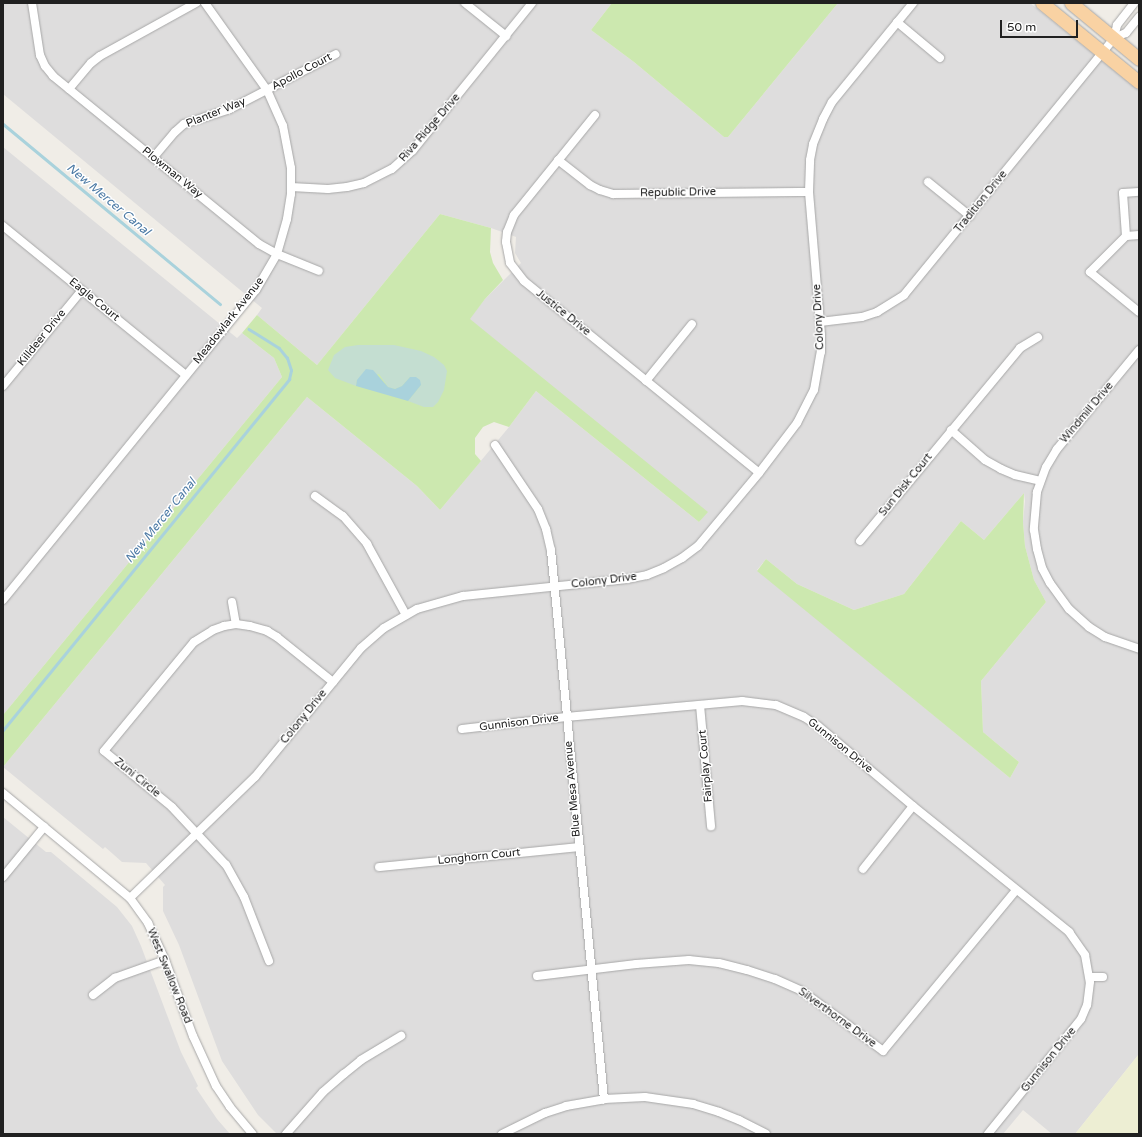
<!DOCTYPE html>
<html>
<head>
<meta charset="utf-8">
<style>
	body { margin:0 }
	#map { position:relative; width:1142px; height:1137px; overflow:hidden; background:#f0ede7; font-family:"Varela Round",sans-serif }
	div>[style] { position:absolute }
	[style*='--x'] { left:calc(var(--x)*1px); top:calc(var(--y)*1px); width:calc(var(--w)*1px); rotate:calc(var(--a)*1deg) }
	.residential>* { inset:0; background:#dedddd }
	.farmland>* { inset:0; background:#edeed3 }
	.grass>* { inset:0; background:#cce8af }
	.wetland>* { inset:0; background:#c4ded1 }
	.water>* { inset:0; background:#a9d2dc }
	.stream>* { height:3px; margin:-1.5px; padding:0 1.5px; transform-origin:1.5px; border-radius:1.5px; background:#a9d2dc }
	.roads { filter:drop-shadow(0 0 1px #a7a7a7) drop-shadow(0 0 1px #a7a7a7) }
	.minor>* { height:8px; margin:-4px; padding:0 4px; transform-origin:4px; border-radius:4px; background:#fff }
	.primary>* { height:13px; margin:-6.5px; padding:0 6.5px; transform-origin:6.5px; border-radius:6.5px; background:#f9d2a3 }
	span { translate:-50% -50%; white-space:nowrap; text-align:center; line-height:1.15; -webkit-text-stroke:3px #fff; paint-order:stroke }
	.street-label { font-size:11px; color:#202020 }
	.water-label { font-size:12px; color:#4c7aa5; font-style:italic }
	.frame { position:absolute; inset:0; border:4px solid #202020; pointer-events:none }
	.scale { position:absolute; left:1000px; top:20px; width:78px; height:18px; box-sizing:border-box; border:2px solid #202020; border-top:0; padding-left:5px; font-size:12px; line-height:14px; white-space:nowrap; color:#202020; -webkit-text-stroke:3px #fff; paint-order:stroke }
</style>
</head>
<body>
<div id="map">
	<div class="residential">
		<i style="clip-path:polygon(evenodd,3px 3px,612px 3px,591px 30px,634px 62px,724px 137px,728px 137px,838px 3px,1030px 3px,1139px 91px,1139px 1054px,1075px 1134px,1052px 1134px,1023px 1110px,1003px 1134px,277px 1134px,258px 1115px,222px 1061px,179px 945px,163px 911px,163px 887px,165px 885px,146px 863px,122px 862px,105px 847px,103px 849px,3px 767px,307px 397px,417px 486px,440px 510px,509px 427px,536px 391px,699px 522px,707px 512px,469px 319px,485px 299px,521px 263px,515px 253px,516px 237px,491px 228px,440px 214px,317px 365px,257px 315px,262px 308px,3px 94px,3px 3px,1024px 493px,1025px 501px,1023px 522px,1025px 546px,1034px 580px,1046px 602px,981px 681px,983px 732px,1019px 762px,1010px 778px,757px 570px,766px 559px,797px 584px,854px 610px,904px 594px,961px 521px,984px 540px,1024px 493px)"></i>
		<i style="clip-path:polygon(3px 147px,237px 338px,242px 333px,274px 358px,282px 377px,3px 715px)"></i>
		<i style="clip-path:polygon(3px 817px,46px 852px,51px 852px,117px 907px,132px 926px,141px 946px,181px 1052px,198px 1086px,196px 1088px,217px 1119px,230px 1134px,3px 1134px)"></i>
	</div>
	<div class="farmland">
		<i style="clip-path:polygon(1139px 1054px,1139px 1134px,1075px 1134px)"></i>
	</div>
	<div class="grass">
		<i style="clip-path:polygon(612px 3px,838px 3px,728px 137px,724px 137px,634px 62px,591px 30px)"></i>
		<i style="clip-path:polygon(440px 214px,491px 228px,490px 252px,493px 263px,503px 280px,485px 299px,470px 319px,708px 512px,699px 522px,536px 391px,509px 427px,494px 422px,483px 427px,475px 438px,475px 454px,481px 461px,440px 510px,417px 486px,307px 397px,3px 767px,3px 715px,282px 377px,274px 358px,242px 333px,257px 315px,317px 365px)"></i>
		<i style="clip-path:polygon(1024px 493px,1023px 522px,1025px 546px,1034px 580px,1046px 602px,981px 681px,983px 732px,1019px 762px,1010px 778px,757px 571px,766px 559px,797px 584px,854px 610px,904px 594px,961px 521px,984px 540px)"></i>
	</div>
	<div class="wetland">
		<i style="clip-path:polygon(358px 345px,394px 345px,421px 351px,434px 357px,444px 365px,447px 371px,444px 390px,438px 402px,433px 407px,424px 407px,408px 401px,421px 385px,410px 377px,402px 386px,395px 389px,388px 387px,379px 374px,357px 380px,356px 386px,335px 378px,328px 370px,334px 355px,345px 347px)"></i>
	</div>
	<div class="water">
		<i style="clip-path:polygon(366px 369px,373px 370px,388px 387px,395px 389px,402px 386px,410px 377px,416px 377px,420px 380px,421px 385px,408px 401px,356px 386px,357px 380px)"></i>
	</div>
	<div class="stream">
		<i style="--x:3;--y:124;--w:282;--a:39.7"></i>
		<i style="--x:3;--y:730;--w:453;--a:-50.8"></i>
		<i style="--x:289;--y:379;--w:9;--a:-77"></i>
		<i style="--x:291;--y:370;--w:13;--a:-108"></i>
		<i style="--x:287;--y:358;--w:13;--a:-129"></i>
		<i style="--x:279;--y:348;--w:36;--a:-148"></i>
	</div>
	<div class="roads">
		<div class="minor">
			<i style="--x:32;--y:3;--w:53;--a:81.3"></i>
			<i style="--x:40;--y:55;--w:12;--a:66"></i>
			<i style="--x:45;--y:66;--w:13;--a:51"></i>
			<i style="--x:53;--y:76;--w:266;--a:39.2"></i>
			<i style="--x:259;--y:244;--w:21;--a:29"></i>
			<i style="--x:277;--y:254;--w:45;--a:22"></i>
			<i style="--x:465;--y:3;--w:53;--a:38.8"></i>
			<i style="--x:897;--y:22;--w:56;--a:39.9"></i>
			<i style="--x:1114;--y:38;--w:13;--a:-77"></i>
			<i style="--x:1117;--y:25;--w:28;--a:-52"></i>
			<i style="--x:69;--y:89;--w:34;--a:-50"></i>
			<i style="--x:91;--y:63;--w:11;--a:-38"></i>
			<i style="--x:100;--y:56;--w:110;--a:-28.9"></i>
			<i style="--x:595;--y:115;--w:129;--a:129"></i>
			<i style="--x:514;--y:215;--w:18;--a:112"></i>
			<i style="--x:507;--y:232;--w:10;--a:96"></i>
			<i style="--x:506;--y:242;--w:21;--a:79"></i>
			<i style="--x:510;--y:263;--w:23;--a:52"></i>
			<i style="--x:524;--y:281;--w:303;--a:39.2"></i>
			<i style="--x:153;--y:158;--w:34;--a:-50"></i>
			<i style="--x:175;--y:132;--w:12;--a:-42"></i>
			<i style="--x:184;--y:124;--w:48;--a:-18.1"></i>
			<i style="--x:230;--y:109;--w:119;--a:-27.4"></i>
			<i style="--x:558;--y:160;--w:41;--a:38"></i>
			<i style="--x:590;--y:185;--w:11;--a:27"></i>
			<i style="--x:600;--y:190;--w:14;--a:17"></i>
			<i style="--x:613;--y:194;--w:196;--a:-0.6"></i>
			<i style="--x:928;--y:182;--w:54;--a:39"></i>
			<i style="--x:291;--y:187;--w:37;--a:3"></i>
			<i style="--x:328;--y:189;--w:19;--a:-6"></i>
			<i style="--x:347;--y:187;--w:17;--a:-13"></i>
			<i style="--x:364;--y:183;--w:31;--a:-27"></i>
			<i style="--x:392;--y:169;--w:28;--a:-42"></i>
			<i style="--x:413;--y:150;--w:189;--a:-51"></i>
			<i style="--x:3;--y:226;--w:236;--a:39.2"></i>
			<i style="--x:1139;--y:235;--w:13;--a:176"></i>
			<i style="--x:1126;--y:236;--w:51;--a:135"></i>
			<i style="--x:1090;--y:272;--w:63;--a:39.2"></i>
			<i style="--x:1126;--y:236;--w:43;--a:-94"></i>
			<i style="--x:1123;--y:193;--w:16;--a:-4"></i>
			<i style="--x:820;--y:322;--w:42;--a:-6.8"></i>
			<i style="--x:862;--y:317;--w:16;--a:-18"></i>
			<i style="--x:877;--y:312;--w:32;--a:-32"></i>
			<i style="--x:904;--y:295;--w:332;--a:-50.7"></i>
			<i style="--x:1114;--y:38;--w:13;--a:-23"></i>
			<i style="--x:1126;--y:33;--w:21;--a:-51"></i>
			<i style="--x:1139;--y:350;--w:129;--a:129.6"></i>
			<i style="--x:1057;--y:449;--w:21;--a:121"></i>
			<i style="--x:1046;--y:467;--w:27;--a:110"></i>
			<i style="--x:1037;--y:492;--w:38;--a:95"></i>
			<i style="--x:1034;--y:530;--w:19;--a:81"></i>
			<i style="--x:1037;--y:549;--w:20;--a:75"></i>
			<i style="--x:1042;--y:568;--w:17;--a:62"></i>
			<i style="--x:1050;--y:583;--w:32;--a:54"></i>
			<i style="--x:1069;--y:609;--w:27;--a:42"></i>
			<i style="--x:1089;--y:627;--w:19;--a:32"></i>
			<i style="--x:1105;--y:637;--w:36;--a:19"></i>
			<i style="--x:646;--y:381;--w:73;--a:-51.1"></i>
			<i style="--x:3;--y:386;--w:124;--a:-50.5"></i>
			<i style="--x:951;--y:430;--w:45;--a:41.4"></i>
			<i style="--x:985;--y:460;--w:18;--a:29"></i>
			<i style="--x:1001;--y:469;--w:15;--a:23"></i>
			<i style="--x:1015;--y:475;--w:26;--a:13"></i>
			<i style="--x:495;--y:445;--w:77;--a:56.1"></i>
			<i style="--x:538;--y:509;--w:22;--a:68"></i>
			<i style="--x:546;--y:529;--w:22;--a:77"></i>
			<i style="--x:551;--y:550;--w:552;--a:84.49"></i>
			<i style="--x:315;--y:496;--w:34;--a:36"></i>
			<i style="--x:343;--y:516;--w:37;--a:49"></i>
			<i style="--x:367;--y:544;--w:81;--a:61.2"></i>
			<i style="--x:860;--y:541;--w:251;--a:-50.3"></i>
			<i style="--x:1020;--y:348;--w:21;--a:-31"></i>
			<i style="--x:3;--y:600;--w:400;--a:-50.8"></i>
			<i style="--x:256;--y:290;--w:42;--a:-59.7"></i>
			<i style="--x:277;--y:254;--w:36;--a:-74"></i>
			<i style="--x:287;--y:219;--w:25;--a:-81"></i>
			<i style="--x:291;--y:194;--w:26;--a:-90"></i>
			<i style="--x:291;--y:168;--w:43;--a:-100.8"></i>
			<i style="--x:283;--y:126;--w:39;--a:-114"></i>
			<i style="--x:267;--y:90;--w:107;--a:-125.5"></i>
			<i style="--x:232;--y:602;--w:22;--a:80"></i>
			<i style="--x:700;--y:705;--w:122;--a:84.8"></i>
			<i style="--x:462;--y:729;--w:105;--a:-6.6"></i>
			<i style="--x:566;--y:717;--w:177;--a:-5.2"></i>
			<i style="--x:742;--y:701;--w:34;--a:7"></i>
			<i style="--x:776;--y:705;--w:30;--a:23"></i>
			<i style="--x:804;--y:717;--w:17;--a:33"></i>
			<i style="--x:818;--y:726;--w:124;--a:40.1"></i>
			<i style="--x:913;--y:806;--w:201;--a:38.9"></i>
			<i style="--x:1069;--y:932;--w:28;--a:55"></i>
			<i style="--x:1085;--y:955;--w:27;--a:80"></i>
			<i style="--x:1090;--y:982;--w:23;--a:97"></i>
			<i style="--x:1087;--y:1005;--w:15;--a:113"></i>
			<i style="--x:1081;--y:1019;--w:148;--a:129"></i>
			<i style="--x:3;--y:793;--w:165;--a:39.6"></i>
			<i style="--x:130;--y:898;--w:31;--a:54"></i>
			<i style="--x:148;--y:923;--w:41;--a:65.3"></i>
			<i style="--x:165;--y:960;--w:81;--a:69.8"></i>
			<i style="--x:193;--y:1036;--w:55;--a:65.3"></i>
			<i style="--x:216;--y:1086;--w:25;--a:56"></i>
			<i style="--x:230;--y:1107;--w:35;--a:50"></i>
			<i style="--x:379;--y:867;--w:200;--a:-5.7"></i>
			<i style="--x:863;--y:869;--w:80;--a:-51.6"></i>
			<i style="--x:3;--y:877;--w:65;--a:-50.6"></i>
			<i style="--x:130;--y:898;--w:174;--a:-44.1"></i>
			<i style="--x:255;--y:777;--w:167;--a:-50.6"></i>
			<i style="--x:361;--y:648;--w:30;--a:-41"></i>
			<i style="--x:384;--y:628;--w:38;--a:-30"></i>
			<i style="--x:417;--y:609;--w:48;--a:-15.8"></i>
			<i style="--x:463;--y:596;--w:165;--a:-5.9"></i>
			<i style="--x:627;--y:579;--w:20;--a:-11"></i>
			<i style="--x:647;--y:575;--w:18;--a:-22"></i>
			<i style="--x:664;--y:568;--w:21;--a:-29"></i>
			<i style="--x:682;--y:558;--w:20;--a:-37"></i>
			<i style="--x:698;--y:546;--w:95;--a:-50.1"></i>
			<i style="--x:759;--y:473;--w:63;--a:-52.8"></i>
			<i style="--x:797;--y:423;--w:37;--a:-63"></i>
			<i style="--x:814;--y:390;--w:39;--a:-80"></i>
			<i style="--x:821;--y:352;--w:17;--a:-90"></i>
			<i style="--x:821;--y:335;--w:144;--a:-94.8"></i>
			<i style="--x:809;--y:192;--w:32;--a:-88"></i>
			<i style="--x:810;--y:160;--w:16;--a:-79"></i>
			<i style="--x:813;--y:144;--w:27;--a:-68"></i>
			<i style="--x:823;--y:119;--w:19;--a:-62"></i>
			<i style="--x:832;--y:102;--w:128;--a:-50.7"></i>
			<i style="--x:269;--y:961;--w:69;--a:-111.3"></i>
			<i style="--x:244;--y:897;--w:37;--a:-119"></i>
			<i style="--x:226;--y:865;--w:79;--a:-133"></i>
			<i style="--x:172;--y:807;--w:88;--a:-140.5"></i>
			<i style="--x:104;--y:751;--w:141;--a:-50.5"></i>
			<i style="--x:194;--y:642;--w:22;--a:-32"></i>
			<i style="--x:213;--y:630;--w:12;--a:-20"></i>
			<i style="--x:224;--y:626;--w:12;--a:-9"></i>
			<i style="--x:236;--y:624;--w:14;--a:8"></i>
			<i style="--x:250;--y:626;--w:18;--a:16"></i>
			<i style="--x:267;--y:631;--w:12;--a:31"></i>
			<i style="--x:277;--y:637;--w:72;--a:38.8"></i>
			<i style="--x:537;--y:976;--w:100;--a:-6.9"></i>
			<i style="--x:636;--y:964;--w:53;--a:-4.3"></i>
			<i style="--x:689;--y:960;--w:30;--a:6"></i>
			<i style="--x:719;--y:963;--w:29;--a:14"></i>
			<i style="--x:747;--y:970;--w:29;--a:18"></i>
			<i style="--x:775;--y:979;--w:30;--a:24"></i>
			<i style="--x:802;--y:991;--w:101;--a:36.5"></i>
			<i style="--x:883;--y:1051;--w:209;--a:-50.4"></i>
			<i style="--x:1090;--y:977;--w:13;--a:0"></i>
			<i style="--x:93;--y:995;--w:28;--a:-38"></i>
			<i style="--x:115;--y:978;--w:53;--a:-19.8"></i>
			<i style="--x:286;--y:1134;--w:56;--a:-48.6"></i>
			<i style="--x:323;--y:1092;--w:28;--a:-41"></i>
			<i style="--x:344;--y:1074;--w:22;--a:-39"></i>
			<i style="--x:361;--y:1060;--w:47;--a:-31"></i>
			<i style="--x:502;--y:1134;--w:48;--a:-26"></i>
			<i style="--x:545;--y:1113;--w:22;--a:-18"></i>
			<i style="--x:566;--y:1106;--w:39;--a:-10"></i>
			<i style="--x:604;--y:1099;--w:41;--a:-2.8"></i>
			<i style="--x:645;--y:1097;--w:49;--a:8.3"></i>
			<i style="--x:693;--y:1104;--w:27;--a:17"></i>
			<i style="--x:719;--y:1112;--w:22;--a:22"></i>
			<i style="--x:739;--y:1120;--w:30;--a:27"></i>
		</div>
		<div class="primary">
			<i style="--x:1042;--y:3;--w:125;--a:39.2"></i>
			<i style="--x:1071;--y:3;--w:88;--a:39.5"></i>
		</div>
	</div>
	<div class="street-label">
		<span style="left:302px;top:72px;rotate:-28deg">Apollo Court</span>
		<span style="left:216px;top:113px;rotate:-22deg">Planter Way</span>
		<span style="left:430px;top:128px;rotate:-49deg">Riva Ridge Drive</span>
		<span style="left:172px;top:173px;rotate:39deg">Plowman Way</span>
		<span style="left:678px;top:193px;rotate:-1deg">Republic Drive</span>
		<span style="left:981px;top:202px;rotate:-51deg">Tradition Drive</span>
		<span style="left:94px;top:300px;rotate:39deg">Eagle Court</span>
		<span style="left:563px;top:313px;rotate:39deg">Justice Drive</span>
		<span style="left:819px;top:317px;rotate:-93deg">Colony Drive</span>
		<span style="left:229px;top:321px;rotate:-52deg">Meadowlark Avenue</span>
		<span style="left:42px;top:338px;rotate:-51deg">Killdeer Drive</span>
		<span style="left:1087px;top:413px;rotate:-50deg">Windmill Drive</span>
		<span style="left:906px;top:485px;rotate:-51deg">Sun Disk Court</span>
		<span style="left:604px;top:581px;rotate:-7deg">Colony Drive</span>
		<span style="left:304px;top:717px;rotate:-51deg">Colony Drive</span>
		<span style="left:519px;top:723px;rotate:-7deg">Gunnison Drive</span>
		<span style="left:840px;top:746px;rotate:39deg">Gunnison Drive</span>
		<span style="left:706px;top:766px;rotate:-95deg">Fairplay Court</span>
		<span style="left:137px;top:778px;rotate:39deg">Zuni Circle</span>
		<span style="left:573px;top:789px;rotate:-95deg">Blue Mesa Avenue</span>
		<span style="left:479px;top:857px;rotate:-6deg">Longhorn Court</span>
		<span style="left:169px;top:976px;rotate:68deg">West Swallow Road</span>
		<span style="left:837px;top:1018px;rotate:36deg">Silverthorne Drive</span>
		<span style="left:1049px;top:1060px;rotate:-51deg">Gunnison Drive</span>
	</div>
	<div class="water-label">
		<span style="left:108px;top:200px;rotate:40deg">New Mercer Canal</span>
		<span style="left:161px;top:521px;rotate:-51deg">New Mercer Canal</span>
	</div>
	<div class="frame"></div>
	<div class="scale">50 m</div>
</div>
</body>
</html>
